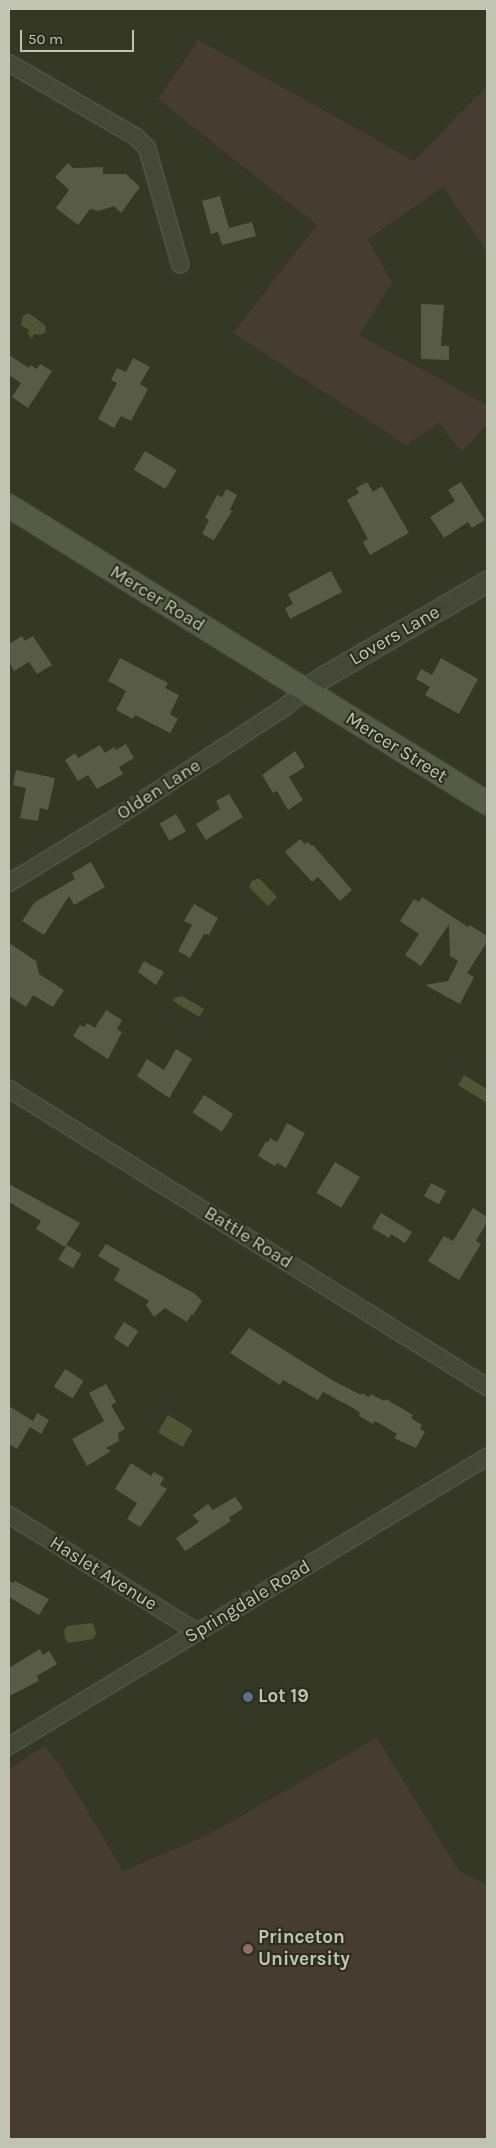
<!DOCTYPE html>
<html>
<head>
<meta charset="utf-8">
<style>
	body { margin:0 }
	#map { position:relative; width:496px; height:2148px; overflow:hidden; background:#343824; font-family:Karla,sans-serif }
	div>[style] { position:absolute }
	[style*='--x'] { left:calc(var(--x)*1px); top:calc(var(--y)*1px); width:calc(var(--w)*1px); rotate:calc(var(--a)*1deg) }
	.green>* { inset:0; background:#473c32 }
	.water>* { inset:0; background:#505635; transform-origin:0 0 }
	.building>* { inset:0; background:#585c46; transform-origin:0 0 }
	.roads { filter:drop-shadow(0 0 1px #636656) drop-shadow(0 0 1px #636656) }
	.minor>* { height:16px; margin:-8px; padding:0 8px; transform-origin:8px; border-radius:8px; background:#454838 }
	.tertiary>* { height:20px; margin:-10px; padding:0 10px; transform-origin:10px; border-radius:10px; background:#454838 }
	.secondary>* { height:22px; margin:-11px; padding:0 11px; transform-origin:11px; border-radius:11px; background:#565b46 }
	.dots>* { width:14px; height:14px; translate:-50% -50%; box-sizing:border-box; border:2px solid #2a2d1d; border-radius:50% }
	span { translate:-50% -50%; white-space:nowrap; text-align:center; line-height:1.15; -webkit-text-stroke:4px #2a2d1d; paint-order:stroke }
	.street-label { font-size:19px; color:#c1c4b3 }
	.poi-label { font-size:19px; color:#c1c4b3; font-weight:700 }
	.left { translate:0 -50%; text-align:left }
	.frame { position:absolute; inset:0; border:10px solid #c1c4b3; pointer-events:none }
	.scale { position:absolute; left:20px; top:30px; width:114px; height:22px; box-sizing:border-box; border:2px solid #c1c4b3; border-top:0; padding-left:6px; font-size:15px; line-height:18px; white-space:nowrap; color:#c1c4b3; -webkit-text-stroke:4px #2a2d1d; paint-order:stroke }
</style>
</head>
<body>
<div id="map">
	<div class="green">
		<i style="clip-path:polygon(198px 40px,414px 161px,487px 86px,487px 252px,443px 187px,368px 239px,392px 283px,359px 335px,487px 405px,487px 424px,462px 452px,439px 423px,406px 445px,233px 333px,317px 225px,158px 99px)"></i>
		<i style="clip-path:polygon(377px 1738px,459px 1871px,487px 1885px,487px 2139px,9px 2139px,9px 1769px,45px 1746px,60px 1765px,123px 1871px,208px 1835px)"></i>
	</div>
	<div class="water">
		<i style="clip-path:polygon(29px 313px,46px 326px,45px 333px,40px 335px,34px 334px,32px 339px,28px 334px,29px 330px,21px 325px,23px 316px)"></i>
		<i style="clip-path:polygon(259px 878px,277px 897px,268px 906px,249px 887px,252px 881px)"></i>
		<i style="clip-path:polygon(182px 996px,204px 1009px,199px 1017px,173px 1001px,174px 998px)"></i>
		<i style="clip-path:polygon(464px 1075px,487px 1089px,487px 1103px,458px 1085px)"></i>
		<i style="left:168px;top:1415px;width:29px;height:20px;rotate:31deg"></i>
		<i style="clip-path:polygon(93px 1623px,96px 1634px,93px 1639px,69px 1643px,65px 1639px,64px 1631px,67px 1626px)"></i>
	</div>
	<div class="building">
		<i style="clip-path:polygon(68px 163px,73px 168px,103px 167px,103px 174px,126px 174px,140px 187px,121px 213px,114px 206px,99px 211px,90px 209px,78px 225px,56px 208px,69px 190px,55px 177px)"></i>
		<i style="clip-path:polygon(220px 196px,229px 228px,252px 222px,256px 236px,222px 245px,218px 232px,211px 234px,202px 201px)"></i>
		<i style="clip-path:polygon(421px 304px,444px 305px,441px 346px,449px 346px,449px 360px,421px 359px)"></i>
		<i style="clip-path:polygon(9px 355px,29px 368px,30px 365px,37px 369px,40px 364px,52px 371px,28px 408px,12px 397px,21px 383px,9px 375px)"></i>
		<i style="clip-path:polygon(133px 358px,150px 367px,140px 384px,148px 389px,131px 421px,121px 416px,114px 428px,98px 419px,117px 383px,111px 380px,117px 368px,126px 372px)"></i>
		<i style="left:145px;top:451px;width:37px;height:22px;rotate:31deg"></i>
		<i style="clip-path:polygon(367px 482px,373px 492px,382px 486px,409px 533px,370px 555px,363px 542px,368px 539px,347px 500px,359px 493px,356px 488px)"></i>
		<i style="clip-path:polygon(461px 482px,485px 520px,472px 528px,468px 522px,444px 538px,430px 517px,455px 501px,448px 490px)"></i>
		<i style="clip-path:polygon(226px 489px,237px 495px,230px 510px,232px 511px,214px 540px,202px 534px,209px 520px,205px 518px,217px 495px,222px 497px)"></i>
		<i style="clip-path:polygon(331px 571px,342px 592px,290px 619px,285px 608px,293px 604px,288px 594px)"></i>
		<i style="clip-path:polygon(22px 636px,25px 641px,33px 636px,52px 665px,37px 674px,29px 662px,14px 671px,9px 661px,9px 644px)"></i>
		<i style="clip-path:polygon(120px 658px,168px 683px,165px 688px,179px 695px,170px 714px,178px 719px,170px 733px,135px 715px,133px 719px,116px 710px,126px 691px,108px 681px)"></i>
		<i style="clip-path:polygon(441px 658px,478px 679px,459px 714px,425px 695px,430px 687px,416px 679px,421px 669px,432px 675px)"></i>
		<i style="clip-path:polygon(126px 744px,134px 758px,119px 767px,123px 774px,97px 789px,88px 775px,78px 781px,65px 760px,75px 753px,78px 758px,100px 745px,105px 753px,114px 747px,116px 750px)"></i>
		<i style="clip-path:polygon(295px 751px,305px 767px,289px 777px,303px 800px,288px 810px,277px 791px,273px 793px,262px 775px)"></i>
		<i style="clip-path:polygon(16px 770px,55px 778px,48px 810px,40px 808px,38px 821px,20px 818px,26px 788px,13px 785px)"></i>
		<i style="clip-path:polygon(229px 794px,243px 817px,206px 840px,196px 824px,220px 809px,216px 801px)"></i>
		<i style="left:176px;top:814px;width:20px;height:19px;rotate:60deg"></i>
		<i style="clip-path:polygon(300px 839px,305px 844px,308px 842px,312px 846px,313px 845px,352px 890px,340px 901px,318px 877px,312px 882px,285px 852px)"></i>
		<i style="clip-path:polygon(91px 862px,105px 887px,74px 905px,69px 896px,44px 935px,22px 921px,35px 902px,75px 879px,72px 873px)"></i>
		<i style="clip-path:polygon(422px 897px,468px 927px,470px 925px,487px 936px,487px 942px,467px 973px,474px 977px,460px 1004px,425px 985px,448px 981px,458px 961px,450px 956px,449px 924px,421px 966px,405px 955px,419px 934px,400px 921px,414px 899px,419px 902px)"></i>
		<i style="clip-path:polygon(194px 904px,218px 918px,209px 935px,204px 934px,190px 958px,178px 951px,192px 925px,184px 921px)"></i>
		<i style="clip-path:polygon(9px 943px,36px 961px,39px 974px,64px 990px,53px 1007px,33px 995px,26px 1007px,9px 996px)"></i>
		<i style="clip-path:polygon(144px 961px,164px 972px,156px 985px,138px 972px)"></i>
		<i style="clip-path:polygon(106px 1010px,122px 1020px,117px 1029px,122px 1032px,108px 1059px,73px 1036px,80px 1025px,84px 1027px,87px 1023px,95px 1028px)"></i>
		<i style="clip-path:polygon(176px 1049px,192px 1059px,169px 1098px,137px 1076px,147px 1059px,164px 1070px)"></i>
		<i style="left:204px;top:1095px;width:35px;height:21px;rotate:33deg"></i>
		<i style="clip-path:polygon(287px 1123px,305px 1133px,286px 1168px,277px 1163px,275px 1166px,258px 1156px,266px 1141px,268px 1143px,270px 1138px,277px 1142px)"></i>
		<i style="left:335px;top:1162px;width:29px;height:36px;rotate:31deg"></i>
		<i style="left:431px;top:1183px;width:17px;height:15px;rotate:28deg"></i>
		<i style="clip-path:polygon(9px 1184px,80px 1223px,65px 1247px,36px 1229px,41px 1221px,9px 1202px)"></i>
		<i style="clip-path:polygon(473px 1208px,487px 1217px,487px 1222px,476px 1241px,481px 1244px,459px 1280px,428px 1261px,444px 1236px,453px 1241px)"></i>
		<i style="clip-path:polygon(381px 1213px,412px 1232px,405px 1243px,391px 1234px,389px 1238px,372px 1228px)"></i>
		<i style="clip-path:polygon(106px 1244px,195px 1294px,202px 1301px,193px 1315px,192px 1314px,187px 1322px,165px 1308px,154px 1317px,146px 1305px,149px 1301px,114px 1280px,120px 1269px,98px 1256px)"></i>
		<i style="left:67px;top:1245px;width:17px;height:17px;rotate:31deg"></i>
		<i style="left:124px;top:1322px;width:17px;height:19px;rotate:33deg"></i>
		<i style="clip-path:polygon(249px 1328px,332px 1380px,361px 1395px,362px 1393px,369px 1397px,371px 1394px,384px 1401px,386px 1399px,413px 1415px,411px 1418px,422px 1425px,420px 1429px,425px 1432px,416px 1448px,394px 1438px,397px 1434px,375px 1421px,373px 1424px,359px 1416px,360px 1413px,353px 1408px,323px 1392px,318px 1400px,283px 1380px,280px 1385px,230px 1353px)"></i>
		<i style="left:65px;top:1369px;width:22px;height:21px;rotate:32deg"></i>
		<i style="clip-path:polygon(106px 1384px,116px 1402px,111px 1405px,125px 1429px,118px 1433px,119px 1441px,106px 1448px,111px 1451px,87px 1466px,72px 1439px,104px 1421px,89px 1393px)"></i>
		<i style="clip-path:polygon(9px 1406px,33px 1421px,37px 1413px,49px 1420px,41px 1434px,30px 1427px,17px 1449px,9px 1444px)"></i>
		<i style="clip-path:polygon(131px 1463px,151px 1476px,154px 1472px,164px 1478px,160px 1485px,167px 1489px,140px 1527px,127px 1519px,137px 1503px,115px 1489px)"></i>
		<i style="clip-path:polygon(235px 1497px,243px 1508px,229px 1518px,231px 1521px,185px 1551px,176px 1538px,199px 1522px,193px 1515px,208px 1504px,213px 1510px)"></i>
		<i style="clip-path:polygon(9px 1581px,13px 1583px,15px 1581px,49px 1599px,39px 1615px,9px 1597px)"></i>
		<i style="clip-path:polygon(40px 1649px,43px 1655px,49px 1651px,57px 1664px,37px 1676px,39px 1681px,9px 1696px,9px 1668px)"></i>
	</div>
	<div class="roads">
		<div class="minor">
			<i style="--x:9;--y:63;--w:147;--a:30.2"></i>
			<i style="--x:136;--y:137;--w:16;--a:45"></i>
			<i style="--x:147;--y:148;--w:121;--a:74.1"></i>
			<i style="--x:9;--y:883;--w:127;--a:-31.4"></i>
			<i style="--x:117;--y:817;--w:201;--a:-33.2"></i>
			<i style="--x:285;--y:707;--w:26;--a:-39"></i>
			<i style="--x:9;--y:1089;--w:563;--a:31.94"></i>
			<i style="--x:9;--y:1515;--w:221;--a:31.9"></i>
			<i style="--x:9;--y:1746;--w:559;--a:-31.16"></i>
		</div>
		<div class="tertiary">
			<i style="--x:305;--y:691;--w:20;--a:-37"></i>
			<i style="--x:321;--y:679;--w:192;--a:-30.3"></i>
		</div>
		<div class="secondary">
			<i style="--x:9;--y:506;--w:563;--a:31.85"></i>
		</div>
	</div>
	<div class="dots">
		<i style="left:248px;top:1697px;background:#5c6f8a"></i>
		<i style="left:248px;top:1949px;background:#8d6e63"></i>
	</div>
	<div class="street-label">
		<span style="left:157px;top:599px;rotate:32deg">Mercer Road</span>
		<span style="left:395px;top:636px;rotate:-30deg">Lovers Lane</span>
		<span style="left:396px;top:748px;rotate:32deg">Mercer Street</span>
		<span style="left:159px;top:790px;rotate:-33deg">Olden Lane</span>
		<span style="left:248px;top:1238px;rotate:32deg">Battle Road</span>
		<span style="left:103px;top:1574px;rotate:32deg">Haslet Avenue</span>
		<span style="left:248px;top:1602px;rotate:-31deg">Springdale Road</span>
	</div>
	<div class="poi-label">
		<span class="left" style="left:258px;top:1697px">Lot 19</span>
		<span class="left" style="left:258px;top:1949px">Princeton<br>University</span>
	</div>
	<div class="frame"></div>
	<div class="scale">50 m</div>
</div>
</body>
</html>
